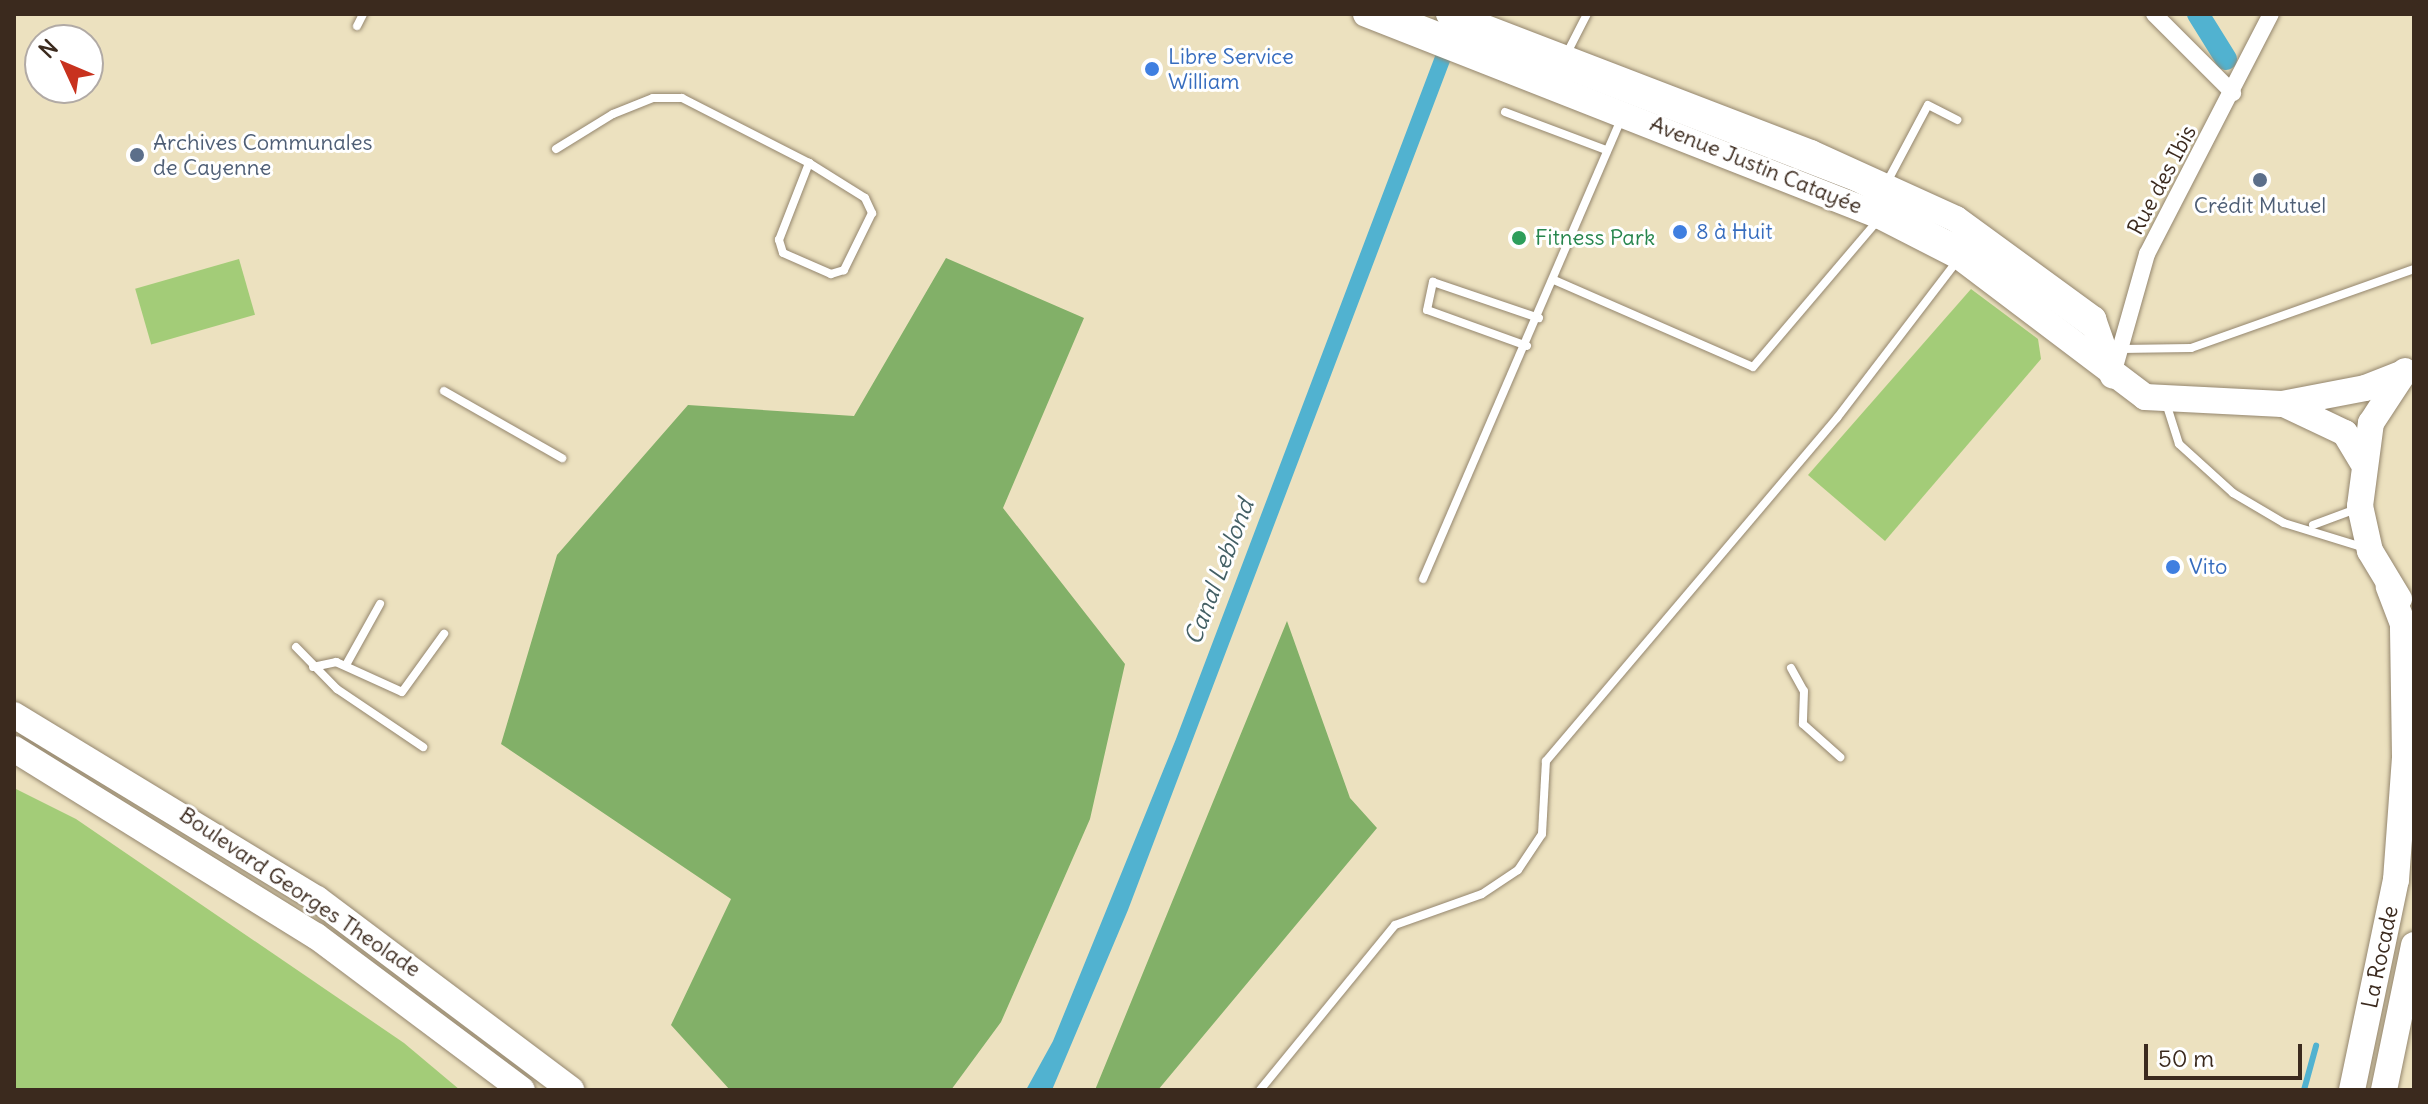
<!DOCTYPE html>
<html>
<head>
<meta charset="utf-8">
<style>
	body { margin:0 }
	#map { position:relative; width:2428px; height:1104px; overflow:hidden; background:#ece1bf; font-family:Delius,sans-serif }
	div>[style] { position:absolute }
	[style*='--x'] { left:calc(var(--x)*1px); top:calc(var(--y)*1px); width:calc(var(--w)*1px); rotate:calc(var(--a)*1deg) }
	.green>* { inset:0; background:#a3cc78; transform-origin:0 0 }
	.forest>* { inset:0; background:#82b068 }
	.water>* { inset:0; background:#51b2d0 }
	.stream>* { height:6px; margin:-3px; padding:0 3px; transform-origin:3px; border-radius:3px; background:#51b2d0 }
	.canal>* { height:22px; margin:-11px; padding:0 11px; transform-origin:11px; border-radius:11px; background:#51b2d0 }
	.roads { filter:drop-shadow(0 0 2px #94866e) drop-shadow(0 0 2px #94866e) }
	.service>* { height:8px; margin:-4px; padding:0 4px; transform-origin:4px; border-radius:4px; background:#fff }
	.minor>* { height:16px; margin:-8px; padding:0 8px; transform-origin:8px; border-radius:8px; background:#fff }
	.primary>* { height:26px; margin:-13px; padding:0 13px; transform-origin:13px; border-radius:13px; background:#fff }
	.dots>* { width:22px; height:22px; translate:-50% -50%; box-sizing:border-box; border:4px solid #fff; border-radius:50% }
	span { translate:-50% -50%; white-space:nowrap; text-align:center; line-height:1.15; -webkit-text-stroke:6px #fff; paint-order:stroke }
	.shop-label { font-size:22px; color:#366cbe }
	.left { translate:0 -50%; text-align:left }
	.service-label { font-size:22px; color:#4e5e75 }
	.street-label { font-size:22px; color:#3b2a1e }
	.leisure-label { font-size:22px; color:#27864d }
	.water-label { font-size:24px; color:#446065; font-style:italic }
	.frame { position:absolute; inset:0; border:16px solid #3b2a1e; pointer-events:none }
	.north { position:absolute; left:24px; top:24px; width:80px; height:80px; box-sizing:border-box; background:#fff; border:2px solid #b1aaa5; border-radius:50%; rotate:314deg; font-size:22px; font-weight:700; line-height:32px; text-align:center; color:#3b2a1e }
	.north::after { content:''; display:block; margin:auto; width:28px; height:36px; background:#c8321e; clip-path:polygon(50% 0,100% 100%,50% 72%,0 100%) }
	.scale { position:absolute; left:2144px; top:1044px; width:158px; height:36px; box-sizing:border-box; border:4px solid #3b2a1e; border-top:0; padding-left:10px; font-size:24px; line-height:28px; white-space:nowrap; color:#3b2a1e; -webkit-text-stroke:6px #fff; paint-order:stroke }
</style>
</head>
<body>
<div id="map">
	<div class="green">
		<i style="left:239px;top:259px;width:58px;height:108px;rotate:74deg"></i>
		<i style="clip-path:polygon(1971px 289px,2038px 339px,2041px 359px,1885px 541px,1808px 475px)"></i>
		<i style="clip-path:polygon(14px 788px,76px 819px,404px 1043px,460px 1090px,14px 1090px)"></i>
	</div>
	<div class="forest">
		<i style="clip-path:polygon(946px 258px,1084px 318px,1003px 508px,1125px 664px,1090px 819px,1001px 1022px,951px 1090px,730px 1090px,671px 1025px,731px 899px,501px 744px,557px 555px,688px 405px,854px 416px)"></i>
		<i style="clip-path:polygon(1287px 621px,1350px 798px,1377px 828px,1158px 1090px,1095px 1090px)"></i>
	</div>
	<div class="water">
		<i style="clip-path:polygon(1451px 14px,1468px 14px,1128px 910px,1052px 1090px,1026px 1090px,1053px 1041px,1176px 739px)"></i>
	</div>
	<div class="stream">
		<i style="--x:2304;--y:1090;--w:46;--a:-74.7"></i>
	</div>
	<div class="canal">
		<i style="--x:2198;--y:14;--w:53;--a:58.1"></i>
	</div>
	<div class="roads">
		<div class="service">
			<i style="--x:1408;--y:14;--w:478;--a:21.2"></i>
			<i style="--x:1854;--y:187;--w:123;--a:26.6"></i>
			<i style="--x:1964;--y:242;--w:157;--a:36.2"></i>
			<i style="--x:357;--y:26;--w:13;--a:-63"></i>
			<i style="--x:1565;--y:57;--w:48;--a:-62.9"></i>
			<i style="--x:1505;--y:112;--w:108;--a:20.6"></i>
			<i style="--x:556;--y:149;--w:67;--a:-31.6"></i>
			<i style="--x:613;--y:114;--w:43;--a:-21.8"></i>
			<i style="--x:653;--y:98;--w:29;--a:0"></i>
			<i style="--x:682;--y:98;--w:143;--a:27.1"></i>
			<i style="--x:809;--y:163;--w:66;--a:32"></i>
			<i style="--x:865;--y:198;--w:17;--a:65"></i>
			<i style="--x:872;--y:213;--w:64;--a:116.2"></i>
			<i style="--x:844;--y:270;--w:14;--a:163"></i>
			<i style="--x:831;--y:274;--w:52;--a:-156.4"></i>
			<i style="--x:783;--y:253;--w:14;--a:-107"></i>
			<i style="--x:779;--y:240;--w:83;--a:-68.7"></i>
			<i style="--x:1886;--y:184;--w:89;--a:-62"></i>
			<i style="--x:1928;--y:105;--w:33;--a:27"></i>
			<i style="--x:1554;--y:280;--w:217;--a:23.6"></i>
			<i style="--x:1753;--y:367;--w:193;--a:-49.6"></i>
			<i style="--x:1527;--y:346;--w:106;--a:-160.2"></i>
			<i style="--x:1427;--y:310;--w:29;--a:-78"></i>
			<i style="--x:1433;--y:282;--w:112;--a:18.8"></i>
			<i style="--x:2121;--y:349;--w:70;--a:-0.8"></i>
			<i style="--x:2191;--y:348;--w:237;--a:-19.5"></i>
			<i style="--x:444;--y:391;--w:136;--a:29.6"></i>
			<i style="--x:2166;--y:403;--w:43;--a:72.4"></i>
			<i style="--x:2179;--y:444;--w:73;--a:42.2"></i>
			<i style="--x:2233;--y:493;--w:59;--a:30.5"></i>
			<i style="--x:2284;--y:523;--w:82;--a:17.1"></i>
			<i style="--x:2313;--y:525;--w:46;--a:-20.4"></i>
			<i style="--x:1423;--y:579;--w:500;--a:-66.7"></i>
			<i style="--x:296;--y:647;--w:59;--a:45.7"></i>
			<i style="--x:337;--y:689;--w:104;--a:34"></i>
			<i style="--x:346;--y:665;--w:70;--a:-60.9"></i>
			<i style="--x:313;--y:667;--w:24;--a:-12"></i>
			<i style="--x:336;--y:662;--w:72;--a:24.4"></i>
			<i style="--x:402;--y:692;--w:72;--a:-54.1"></i>
			<i style="--x:1791;--y:668;--w:26;--a:61"></i>
			<i style="--x:1804;--y:691;--w:33;--a:92"></i>
			<i style="--x:1803;--y:724;--w:50;--a:41.7"></i>
			<i style="--x:1260;--y:1090;--w:213;--a:-50.7"></i>
			<i style="--x:1395;--y:925;--w:92;--a:-19.6"></i>
			<i style="--x:1482;--y:894;--w:43;--a:-33.7"></i>
			<i style="--x:1518;--y:870;--w:43;--a:-56.3"></i>
			<i style="--x:1542;--y:834;--w:73;--a:-86.9"></i>
			<i style="--x:1546;--y:761;--w:450;--a:-49.7"></i>
			<i style="--x:1837;--y:418;--w:199;--a:-52.6"></i>
		</div>
		<div class="minor">
			<i style="--x:2154;--y:14;--w:112;--a:45"></i>
			<i style="--x:2113;--y:374;--w:125;--a:-74.2"></i>
			<i style="--x:2147;--y:254;--w:270;--a:-62.7"></i>
		</div>
		<div class="primary">
			<i style="--x:1366;--y:14;--w:552;--a:21.45"></i>
			<i style="--x:1880;--y:216;--w:90;--a:27.1"></i>
			<i style="--x:1960;--y:257;--w:232;--a:37.1"></i>
			<i style="--x:2145;--y:397;--w:137;--a:2.9"></i>
			<i style="--x:2282;--y:404;--w:85;--a:-10.9"></i>
			<i style="--x:2365;--y:388;--w:41;--a:-21.5"></i>
			<i style="--x:1449;--y:14;--w:388;--a:21"></i>
			<i style="--x:1811;--y:153;--w:159;--a:24.5"></i>
			<i style="--x:1956;--y:219;--w:170;--a:36.1"></i>
			<i style="--x:2093;--y:319;--w:60;--a:70.7"></i>
			<i style="--x:2286;--y:405;--w:65;--a:25.4"></i>
			<i style="--x:2345;--y:433;--w:33;--a:59"></i>
			<i style="--x:2399;--y:599;--w:56;--a:-121.1"></i>
			<i style="--x:2370;--y:551;--w:46;--a:-102.5"></i>
			<i style="--x:2360;--y:506;--w:84;--a:-82.5"></i>
			<i style="--x:2371;--y:423;--w:62;--a:-56.8"></i>
			<i style="--x:14;--y:715;--w:354;--a:31.3"></i>
			<i style="--x:317;--y:899;--w:318;--a:36.9"></i>
			<i style="--x:14;--y:749;--w:355;--a:31.8"></i>
			<i style="--x:316;--y:936;--w:257;--a:36.8"></i>
			<i style="--x:2352;--y:1090;--w:215;--a:-78.2"></i>
			<i style="--x:2396;--y:880;--w:124;--a:-85.8"></i>
			<i style="--x:2405;--y:756;--w:132;--a:-90.9"></i>
			<i style="--x:2403;--y:624;--w:40;--a:-111"></i>
			<i style="--x:2384;--y:1090;--w:148;--a:-78.3"></i>
		</div>
	</div>
	<div class="dots">
		<i style="left:1152px;top:69px;background:#3f7fe0"></i>
		<i style="left:137px;top:155px;background:#5c6f8a"></i>
		<i style="left:2260px;top:180px;background:#5c6f8a"></i>
		<i style="left:1680px;top:232px;background:#3f7fe0"></i>
		<i style="left:1519px;top:238px;background:#2e9e5b"></i>
		<i style="left:2173px;top:567px;background:#3f7fe0"></i>
	</div>
	<div class="shop-label">
		<span class="left" style="left:1168px;top:69px">Libre Service<br>William</span>
		<span class="left" style="left:1696px;top:232px">8 à Huit</span>
		<span class="left" style="left:2189px;top:567px">Vito</span>
	</div>
	<div class="service-label">
		<span class="left" style="left:153px;top:155px">Archives Communales<br>de Cayenne</span>
		<span style="left:2260px;top:206px">Crédit Mutuel</span>
	</div>
	<div class="street-label">
		<span style="left:1756px;top:165px;rotate:22deg">Avenue Justin Catayée</span>
		<span style="left:2162px;top:180px;rotate:-62deg">Rue des Ibis</span>
		<span style="left:300px;top:892px;rotate:34deg">Boulevard Georges Theolade</span>
		<span style="left:2380px;top:957px;rotate:-78deg">La Rocade</span>
	</div>
	<div class="leisure-label">
		<span class="left" style="left:1535px;top:238px">Fitness Park</span>
	</div>
	<div class="water-label">
		<span style="left:1219px;top:572px;rotate:-69deg">Canal Leblond</span>
	</div>
	<div class="frame"></div>
	<div class="north">N</div>
	<div class="scale">50 m</div>
</div>
</body>
</html>
